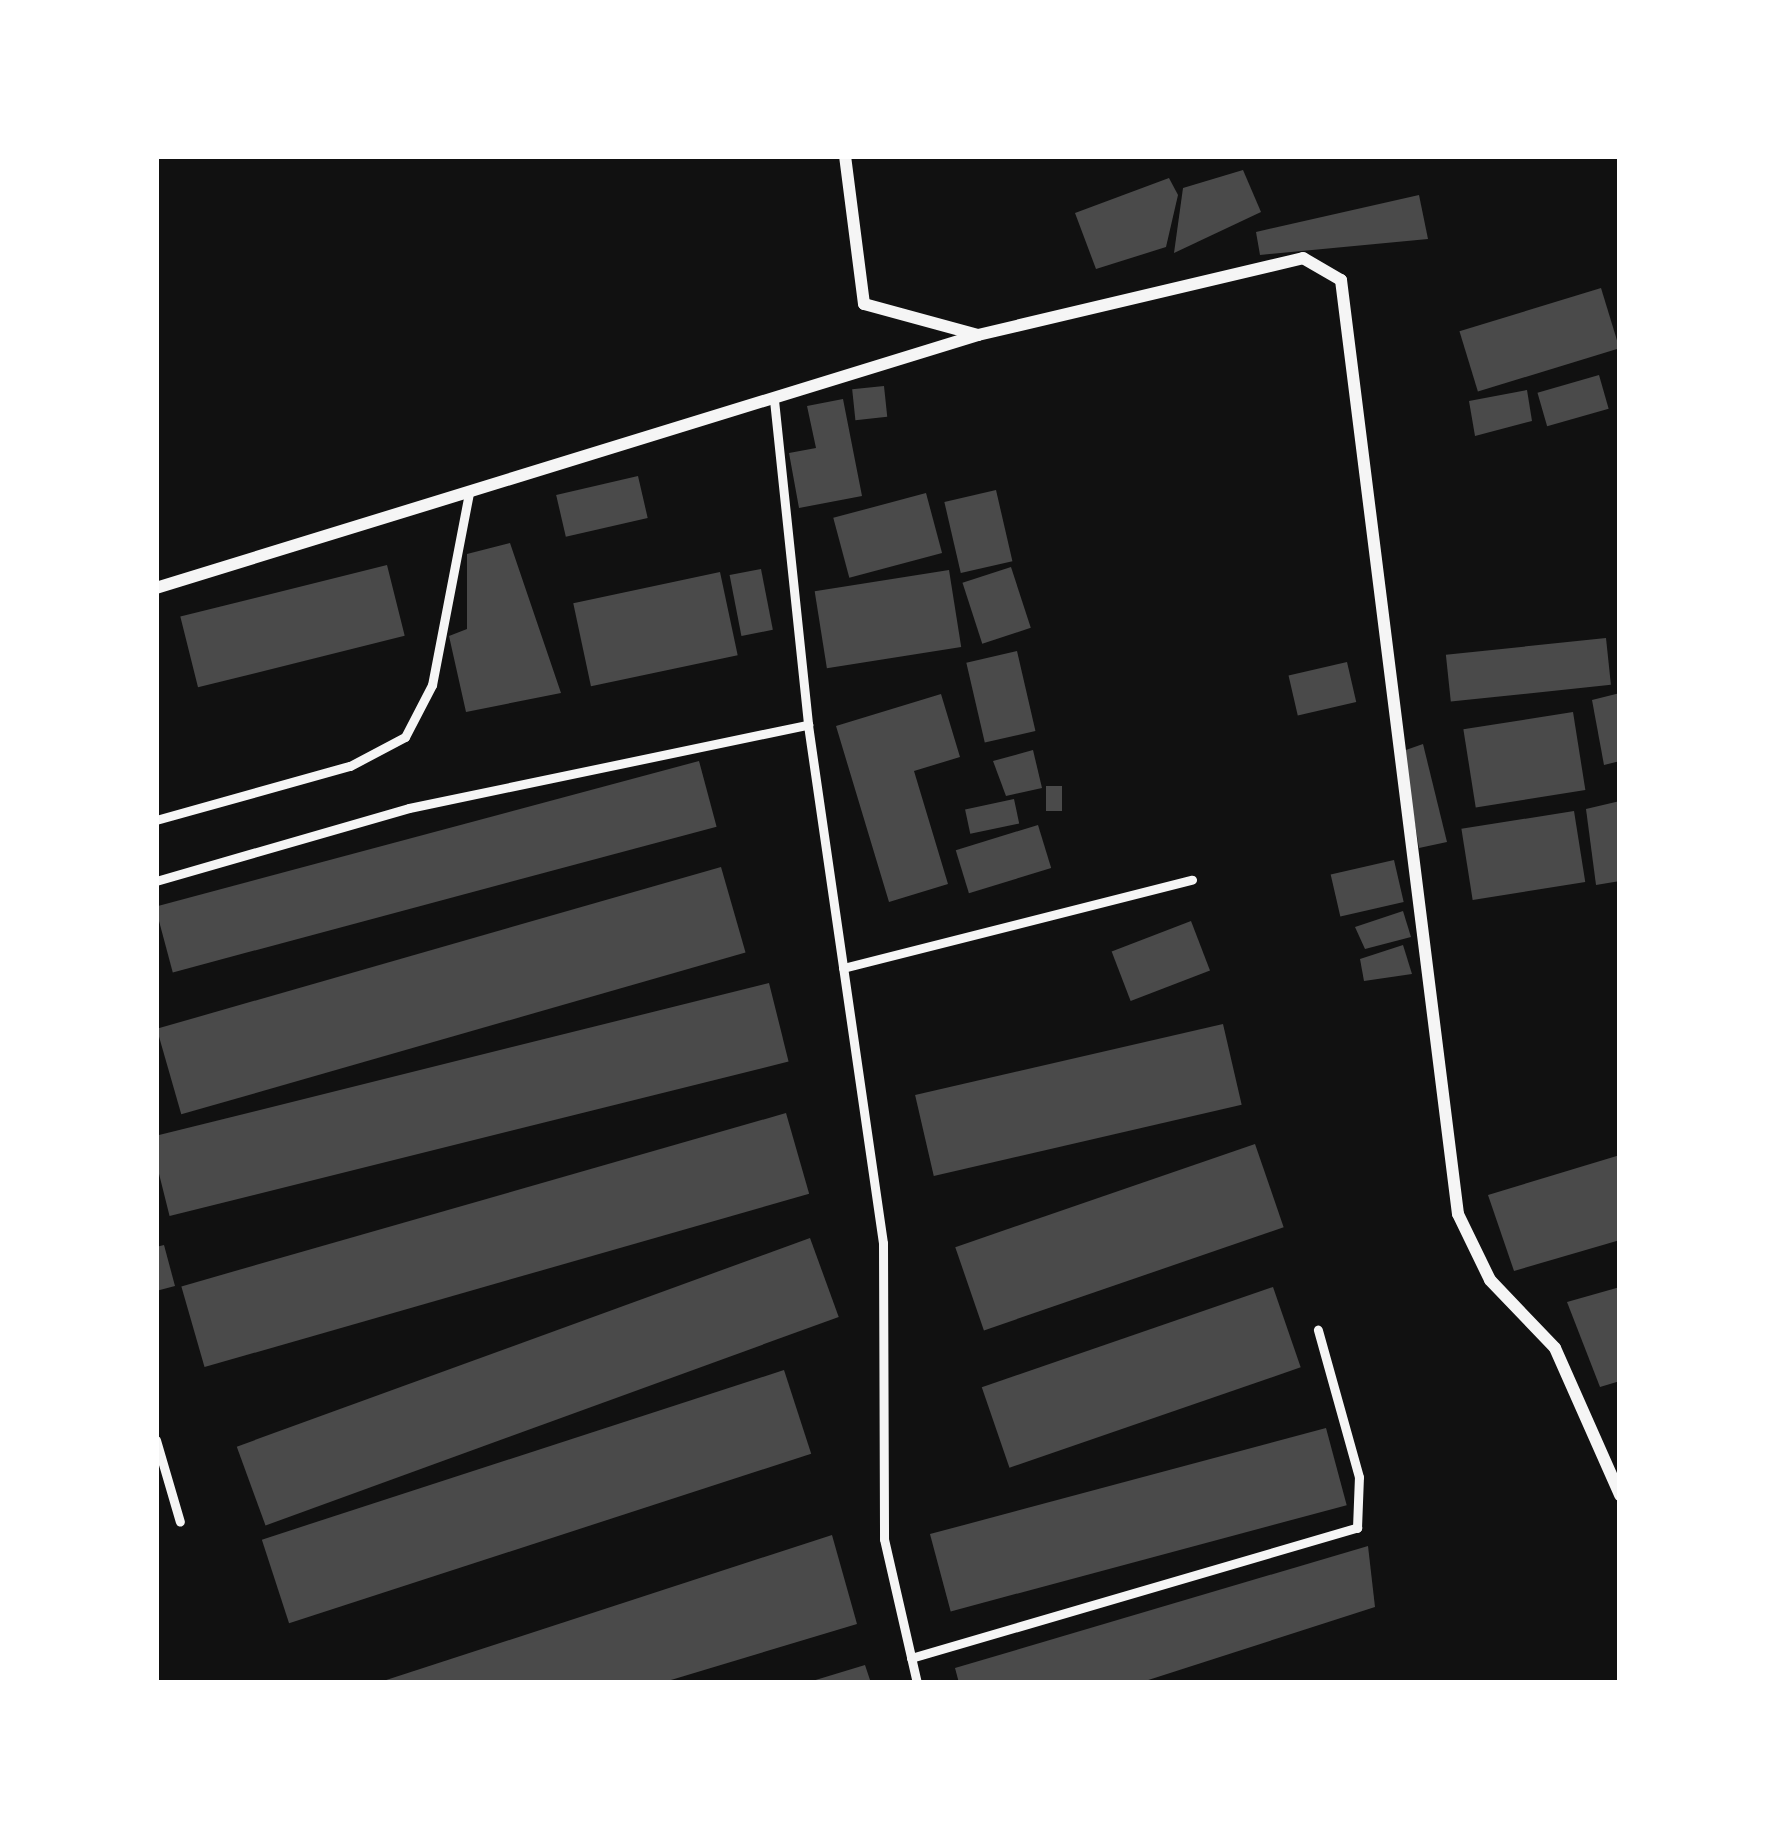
<!DOCTYPE html>
<html>
<head>
<meta charset="utf-8">
<style>
	body { margin:0 }
	#map { position:relative; width:1776px; height:1839px; overflow:hidden; background:#111; font-family:"PT Sans Narrow",sans-serif }
	div>[style] { position:absolute }
	[style*='--x'] { left:calc(var(--x)*1px); top:calc(var(--y)*1px); width:calc(var(--w)*1px); rotate:calc(var(--a)*1deg) }
	.building>* { inset:0; background:#4a4a4a; transform-origin:0 0 }
	.service>* { height:9px; margin:-4.5px; padding:0 4.5px; transform-origin:4.5px; border-radius:4.5px; background:#f5f5f5 }
	.minor>* { height:12px; margin:-6px; padding:0 6px; transform-origin:6px; border-radius:6px; background:#f5f5f5 }
	span { translate:-50% -50%; white-space:nowrap; text-align:center; line-height:1.15; -webkit-text-stroke:12px #fff; paint-order:stroke }
	.frame { position:absolute; inset:0; border:159px solid #fff; pointer-events:none }
</style>
</head>
<body>
<div id="map">
	<div class="building">
		<i style="clip-path:polygon(1243px 170px,1261px 212px,1174px 253px,1183px 188px)"></i>
		<i style="clip-path:polygon(1169px 178px,1178px 195px,1166px 247px,1096px 269px,1075px 213px)"></i>
		<i style="clip-path:polygon(1419px 195px,1428px 239px,1260px 255px,1256px 232px)"></i>
		<i style="left:1601px;top:288px;width:63px;height:148px;rotate:73deg"></i>
		<i style="left:1599px;top:375px;width:35px;height:64px;rotate:74deg"></i>
		<i style="left:884px;top:386px;width:31px;height:32px;rotate:84deg"></i>
		<i style="clip-path:polygon(1527px 390px,1532px 421px,1475px 436px,1469px 401px)"></i>
		<i style="clip-path:polygon(843px 399px,862px 496px,799px 508px,789px 453px,816px 448px,807px 406px)"></i>
		<i style="left:638px;top:476px;width:43px;height:84px;rotate:77deg"></i>
		<i style="left:996px;top:490px;width:73px;height:53px;rotate:77deg"></i>
		<i style="left:926px;top:493px;width:62px;height:96px;rotate:75deg"></i>
		<i style="clip-path:polygon(510px 543px,561px 693px,466px 712px,449px 636px,467px 629px,467px 554px)"></i>
		<i style="left:387px;top:565px;width:73px;height:213px;rotate:76deg"></i>
		<i style="left:1011px;top:567px;width:64px;height:51px;rotate:72deg"></i>
		<i style="left:761px;top:569px;width:62px;height:32px;rotate:79deg"></i>
		<i style="left:949px;top:570px;width:78px;height:136px;rotate:81deg"></i>
		<i style="left:720px;top:572px;width:85px;height:150px;rotate:78deg"></i>
		<i style="left:1606px;top:638px;width:47px;height:161px;rotate:84deg"></i>
		<i style="left:1017px;top:651px;width:82px;height:52px;rotate:77deg"></i>
		<i style="left:1347px;top:662px;width:41px;height:60px;rotate:77deg"></i>
		<i style="clip-path:polygon(1620px 693px,1620px 761px,1604px 765px,1592px 700px)"></i>
		<i style="clip-path:polygon(941px 694px,960px 757px,914px 771px,948px 884px,889px 902px,836px 726px)"></i>
		<i style="left:1573px;top:712px;width:79px;height:111px;rotate:81deg"></i>
		<i style="clip-path:polygon(1423px 744px,1447px 842px,1419px 848px,1403px 751px)"></i>
		<i style="clip-path:polygon(1033px 750px,1042px 788px,1006px 796px,993px 761px)"></i>
		<i style="left:699px;top:761px;width:68px;height:563px;rotate:75deg"></i>
		<i style="left:1046px;top:786px;width:16px;height:25px"></i>
		<i style="left:1014px;top:799px;width:25px;height:50px;rotate:78deg"></i>
		<i style="clip-path:polygon(1620px 801px,1620px 881px,1596px 885px,1586px 809px)"></i>
		<i style="left:1574px;top:811px;width:72px;height:114px;rotate:81deg"></i>
		<i style="left:1038px;top:825px;width:45px;height:86px;rotate:73deg"></i>
		<i style="left:1394px;top:860px;width:43px;height:65px;rotate:77deg"></i>
		<i style="left:721px;top:867px;width:89px;height:587px;rotate:74deg"></i>
		<i style="clip-path:polygon(1403px 911px,1411px 937px,1365px 949px,1355px 927px)"></i>
		<i style="left:1191px;top:921px;width:53px;height:85px;rotate:69deg"></i>
		<i style="clip-path:polygon(1403px 945px,1412px 974px,1364px 981px,1360px 959px)"></i>
		<i style="left:769px;top:983px;width:81px;height:638px;rotate:76deg"></i>
		<i style="left:1223px;top:1024px;width:83px;height:316px;rotate:77deg"></i>
		<i style="left:786px;top:1113px;width:84px;height:629px;rotate:74deg"></i>
		<i style="left:1255px;top:1144px;width:88px;height:317px;rotate:71deg"></i>
		<i style="clip-path:polygon(1620px 1155px,1620px 1240px,1514px 1271px,1488px 1195px)"></i>
		<i style="left:810px;top:1238px;width:84px;height:610px;rotate:70deg"></i>
		<i style="clip-path:polygon(164px 1245px,175px 1286px,156px 1291px,156px 1247px)"></i>
		<i style="left:1273px;top:1287px;width:85px;height:308px;rotate:71deg"></i>
		<i style="clip-path:polygon(1620px 1287px,1620px 1381px,1600px 1387px,1567px 1302px)"></i>
		<i style="left:784px;top:1370px;width:88px;height:549px;rotate:72deg"></i>
		<i style="left:1326px;top:1428px;width:80px;height:410px;rotate:75deg"></i>
		<i style="clip-path:polygon(832px 1535px,857px 1624px,661px 1683px,377px 1683px)"></i>
		<i style="clip-path:polygon(1368px 1546px,1375px 1607px,1139px 1683px,959px 1683px,955px 1668px)"></i>
		<i style="clip-path:polygon(865px 1665px,871px 1683px,809px 1683px,809px 1682px)"></i>
	</div>
	<div class="service">
		<i style="--x:774;--y:400;--w:327;--a:84"></i>
		<i style="--x:156;--y:820;--w:201;--a:-15.6"></i>
		<i style="--x:350;--y:766;--w:62;--a:-27.8"></i>
		<i style="--x:405;--y:737;--w:59;--a:-62.6"></i>
		<i style="--x:432;--y:685;--w:196;--a:-79.1"></i>
		<i style="--x:156;--y:881;--w:263;--a:-16.1"></i>
		<i style="--x:409;--y:808;--w:408;--a:-11.8"></i>
		<i style="--x:808;--y:725;--w:523;--a:81.76"></i>
		<i style="--x:883;--y:1243;--w:296;--a:89.8"></i>
		<i style="--x:884;--y:1539;--w:148;--a:77.1"></i>
		<i style="--x:843;--y:968;--w:360;--a:-14.2"></i>
		<i style="--x:156;--y:1440;--w:85;--a:73.7"></i>
		<i style="--x:911;--y:1658;--w:465;--a:-16.3"></i>
		<i style="--x:1357;--y:1528;--w:51;--a:-87.8"></i>
		<i style="--x:1359;--y:1477;--w:153;--a:-105.6"></i>
	</div>
	<div class="minor">
		<i style="--x:978;--y:335;--w:334;--a:-13.3"></i>
		<i style="--x:1303;--y:258;--w:44;--a:30.1"></i>
		<i style="--x:1341;--y:280;--w:941;--a:82.86"></i>
		<i style="--x:1458;--y:1214;--w:73;--a:64.1"></i>
		<i style="--x:1490;--y:1280;--w:94;--a:46.3"></i>
		<i style="--x:1555;--y:1348;--w:161;--a:66.1"></i>
		<i style="--x:156;--y:588;--w:860;--a:-17.11"></i>
		<i style="--x:978;--y:335;--w:118;--a:-164.8"></i>
		<i style="--x:864;--y:304;--w:149;--a:-97.3"></i>
	</div>
	<div class="frame"></div>
</div>
</body>
</html>
